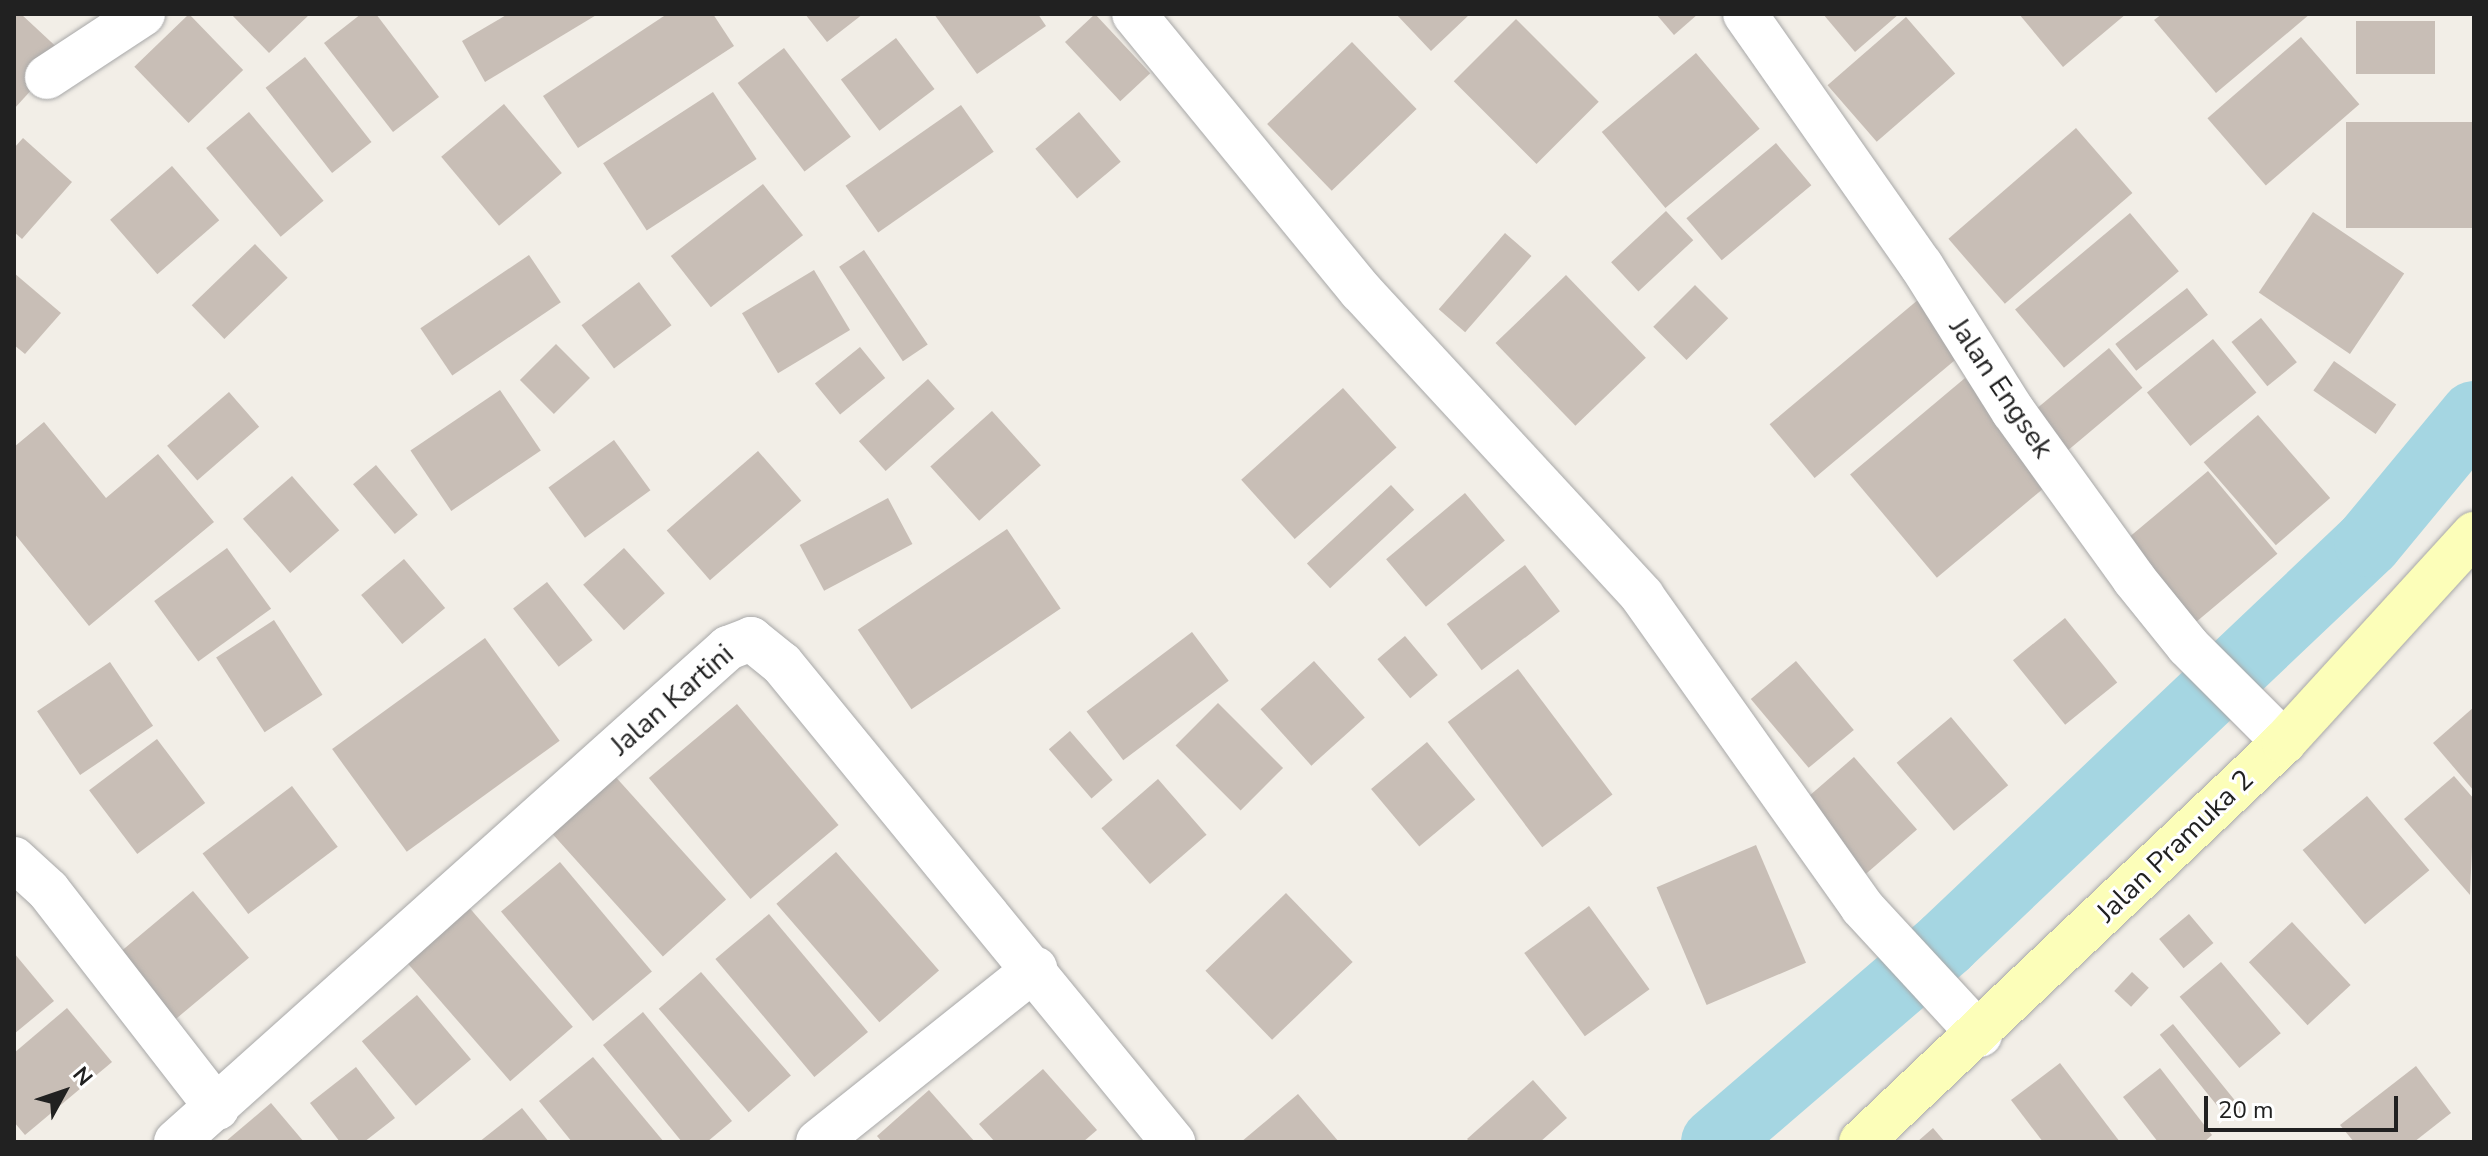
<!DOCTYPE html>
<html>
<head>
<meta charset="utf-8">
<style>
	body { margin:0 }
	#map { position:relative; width:2488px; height:1156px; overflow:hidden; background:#f2eee7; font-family:"Nunito Sans",sans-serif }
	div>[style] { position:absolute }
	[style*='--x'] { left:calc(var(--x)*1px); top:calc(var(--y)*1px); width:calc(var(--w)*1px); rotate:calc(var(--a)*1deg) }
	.canal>* { height:68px; margin:-34px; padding:0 34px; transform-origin:34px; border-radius:34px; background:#a5d6e2 }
	.building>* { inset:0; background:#c8beb6; transform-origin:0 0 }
	.roads { filter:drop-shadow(0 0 2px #a8a8a8) drop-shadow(0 0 2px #a8a8a8) }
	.street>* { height:44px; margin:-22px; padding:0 22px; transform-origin:22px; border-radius:22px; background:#fff }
	.secondary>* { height:44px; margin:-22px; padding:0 22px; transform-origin:22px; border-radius:22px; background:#fcfeb9 }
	span { translate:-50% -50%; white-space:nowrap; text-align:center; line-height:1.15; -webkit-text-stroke:6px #fff; paint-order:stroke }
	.street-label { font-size:28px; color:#212121 }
	.frame { position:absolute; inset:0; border:16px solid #212121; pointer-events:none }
	.north { position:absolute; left:24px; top:1052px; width:80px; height:80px; -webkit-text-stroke:6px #fff; paint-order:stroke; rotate:50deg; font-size:22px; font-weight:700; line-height:32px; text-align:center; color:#212121 }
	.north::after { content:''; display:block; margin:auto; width:28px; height:36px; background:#212121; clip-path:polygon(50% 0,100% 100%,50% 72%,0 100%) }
	.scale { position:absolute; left:2204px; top:1096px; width:194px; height:36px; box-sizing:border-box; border:4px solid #212121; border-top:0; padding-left:10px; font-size:24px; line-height:28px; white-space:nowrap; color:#212121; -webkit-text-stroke:6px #fff; paint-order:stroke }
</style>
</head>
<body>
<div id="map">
	<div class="canal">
		<i style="--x:1715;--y:1142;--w:305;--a:-40.7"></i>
		<i style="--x:1946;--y:943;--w:581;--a:-43.47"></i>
		<i style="--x:2368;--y:543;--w:166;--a:-50.4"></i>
	</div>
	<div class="building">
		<i style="clip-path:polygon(14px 14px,21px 14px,64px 54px,14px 109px)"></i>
		<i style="left:189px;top:14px;width:78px;height:76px;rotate:46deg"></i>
		<i style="clip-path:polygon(231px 14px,310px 14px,269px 53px)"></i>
		<i style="clip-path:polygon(361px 14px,376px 14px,439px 97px,393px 132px,324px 43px)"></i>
		<i style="clip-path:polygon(508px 14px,598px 14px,485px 82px,462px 41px)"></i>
		<i style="clip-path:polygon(667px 14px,713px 14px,734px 46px,578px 148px,543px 96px)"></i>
		<i style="clip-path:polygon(805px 14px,863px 14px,827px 42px)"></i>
		<i style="clip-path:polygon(934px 14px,1038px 14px,1046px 26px,977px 74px)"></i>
		<i style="left:1095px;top:14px;width:81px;height:41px;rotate:47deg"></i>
		<i style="clip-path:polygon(1396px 14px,1470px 14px,1431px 51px)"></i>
		<i style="clip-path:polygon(1656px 14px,1698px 14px,1674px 35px)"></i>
		<i style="clip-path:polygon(1823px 14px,1899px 14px,1855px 52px)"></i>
		<i style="clip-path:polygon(2019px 14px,2126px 14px,2063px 67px)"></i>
		<i style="clip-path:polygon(2162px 14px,2310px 14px,2216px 93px,2154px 20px)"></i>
		<i style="left:1906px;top:17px;width:75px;height:104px;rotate:49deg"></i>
		<i style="left:1516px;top:19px;width:117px;height:88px;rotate:45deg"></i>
		<i style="left:2435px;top:21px;width:53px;height:79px;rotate:90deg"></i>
		<i style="left:2301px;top:37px;width:89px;height:124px;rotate:49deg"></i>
		<i style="left:896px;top:38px;width:64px;height:69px;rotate:53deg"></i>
		<i style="left:1352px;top:42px;width:93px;height:118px;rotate:46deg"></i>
		<i style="left:784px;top:48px;width:111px;height:58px;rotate:53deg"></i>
		<i style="left:1696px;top:53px;width:99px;height:123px;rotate:50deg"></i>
		<i style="left:305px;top:57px;width:108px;height:50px;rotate:52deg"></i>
		<i style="left:713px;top:92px;width:80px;height:131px;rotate:57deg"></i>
		<i style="left:504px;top:104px;width:90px;height:82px;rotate:50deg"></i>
		<i style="left:961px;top:105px;width:57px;height:141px;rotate:55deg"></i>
		<i style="left:249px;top:112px;width:116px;height:56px;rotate:50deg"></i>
		<i style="left:1079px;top:112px;width:65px;height:57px;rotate:50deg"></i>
		<i style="left:2474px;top:122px;width:106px;height:128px;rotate:90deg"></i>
		<i style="left:2076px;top:128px;width:86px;height:169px;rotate:49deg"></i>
		<i style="clip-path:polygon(23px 138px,72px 182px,22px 239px,14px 232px,14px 148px)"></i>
		<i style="left:1776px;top:143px;width:55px;height:117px;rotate:50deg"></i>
		<i style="left:172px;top:166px;width:72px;height:82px;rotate:49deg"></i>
		<i style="left:763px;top:184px;width:65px;height:117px;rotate:52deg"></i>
		<i style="left:1666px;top:211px;width:40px;height:75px;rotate:47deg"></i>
		<i style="left:2313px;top:212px;width:110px;height:97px;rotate:34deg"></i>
		<i style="left:2130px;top:213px;width:76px;height:150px;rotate:50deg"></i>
		<i style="left:1505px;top:233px;width:35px;height:101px;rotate:41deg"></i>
		<i style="left:255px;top:244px;width:47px;height:88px;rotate:46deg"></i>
		<i style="left:864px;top:250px;width:114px;height:30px;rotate:56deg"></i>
		<i style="left:529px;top:255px;width:57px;height:131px;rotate:56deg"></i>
		<i style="left:814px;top:270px;width:70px;height:84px;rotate:59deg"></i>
		<i style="clip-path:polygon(14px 273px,61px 313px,25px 354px,14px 345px)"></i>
		<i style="left:1566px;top:275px;width:115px;height:98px;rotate:46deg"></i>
		<i style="left:639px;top:282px;width:54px;height:72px;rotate:53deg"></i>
		<i style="left:1695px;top:285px;width:47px;height:59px;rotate:45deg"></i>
		<i style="left:2187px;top:288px;width:34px;height:91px;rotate:52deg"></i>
		<i style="left:1919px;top:299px;width:70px;height:195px;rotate:50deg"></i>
		<i style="left:2261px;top:318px;width:57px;height:38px;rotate:51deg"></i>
		<i style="left:2213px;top:339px;width:69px;height:85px;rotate:51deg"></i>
		<i style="left:556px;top:344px;width:48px;height:51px;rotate:45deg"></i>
		<i style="left:860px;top:347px;width:40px;height:58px;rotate:51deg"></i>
		<i style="left:2109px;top:348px;width:52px;height:101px;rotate:50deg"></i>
		<i style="left:2334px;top:361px;width:76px;height:36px;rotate:35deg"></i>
		<i style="left:1965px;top:378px;width:135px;height:150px;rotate:50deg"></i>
		<i style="left:928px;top:379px;width:40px;height:93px;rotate:48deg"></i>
		<i style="left:1343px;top:388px;width:80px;height:137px;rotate:48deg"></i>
		<i style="left:500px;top:390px;width:73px;height:108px;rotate:56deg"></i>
		<i style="left:229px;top:392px;width:46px;height:82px;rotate:49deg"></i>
		<i style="left:992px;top:411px;width:73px;height:83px;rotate:48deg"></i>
		<i style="left:2258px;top:415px;width:110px;height:72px;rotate:49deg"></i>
		<i style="clip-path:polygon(44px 422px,106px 498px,158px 454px,214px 522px,89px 626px,14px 533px,14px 447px)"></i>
		<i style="left:614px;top:440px;width:62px;height:81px;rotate:54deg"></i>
		<i style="left:758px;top:451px;width:66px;height:121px;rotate:49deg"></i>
		<i style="left:376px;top:465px;width:65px;height:30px;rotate:50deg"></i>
		<i style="left:2208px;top:471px;width:108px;height:114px;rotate:50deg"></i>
		<i style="left:292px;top:476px;width:72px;height:65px;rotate:49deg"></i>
		<i style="left:1391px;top:485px;width:34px;height:115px;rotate:47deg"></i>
		<i style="left:1465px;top:493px;width:62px;height:103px;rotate:50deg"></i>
		<i style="left:888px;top:498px;width:52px;height:100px;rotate:62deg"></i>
		<i style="left:1007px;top:529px;width:96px;height:180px;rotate:56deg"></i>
		<i style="left:227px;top:548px;width:75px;height:90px;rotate:54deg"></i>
		<i style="left:624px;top:548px;width:61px;height:55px;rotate:48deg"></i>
		<i style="left:404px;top:559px;width:64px;height:56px;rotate:50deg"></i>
		<i style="left:1525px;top:565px;width:58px;height:98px;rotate:53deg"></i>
		<i style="left:547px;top:582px;width:74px;height:43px;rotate:52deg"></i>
		<i style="left:2065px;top:618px;width:83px;height:67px;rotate:51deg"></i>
		<i style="left:274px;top:620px;width:89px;height:69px;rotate:57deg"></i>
		<i style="left:1192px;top:632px;width:61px;height:132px;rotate:53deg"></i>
		<i style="left:1405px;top:636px;width:51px;height:36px;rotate:50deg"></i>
		<i style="left:485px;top:638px;width:127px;height:189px;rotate:54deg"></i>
		<i style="left:1314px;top:661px;width:76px;height:72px;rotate:48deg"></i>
		<i style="left:1796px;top:661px;width:90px;height:59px;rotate:50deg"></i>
		<i style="left:110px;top:662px;width:77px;height:88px;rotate:56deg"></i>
		<i style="left:1518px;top:669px;width:157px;height:88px;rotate:53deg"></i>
		<i style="left:1218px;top:703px;width:92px;height:60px;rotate:45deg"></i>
		<i style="left:737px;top:704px;width:158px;height:115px;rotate:50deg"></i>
		<i style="clip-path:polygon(2474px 707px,2474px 791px,2433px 743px)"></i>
		<i style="left:1951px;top:717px;width:89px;height:71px;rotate:50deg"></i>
		<i style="left:1070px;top:731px;width:65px;height:28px;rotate:49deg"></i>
		<i style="left:157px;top:739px;width:80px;height:85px;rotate:53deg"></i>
		<i style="left:1427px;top:742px;width:75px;height:73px;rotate:50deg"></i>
		<i style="left:1854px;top:757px;width:96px;height:69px;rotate:49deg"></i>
		<i style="left:613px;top:774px;width:169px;height:85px;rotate:48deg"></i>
		<i style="clip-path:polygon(2454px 776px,2474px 799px,2470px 895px,2404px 819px)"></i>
		<i style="left:1158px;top:779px;width:74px;height:75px;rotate:49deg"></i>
		<i style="left:292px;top:786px;width:76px;height:112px;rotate:53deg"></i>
		<i style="left:2367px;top:796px;width:97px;height:84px;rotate:50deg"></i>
		<i style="left:1756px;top:845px;width:128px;height:108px;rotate:67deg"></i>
		<i style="left:836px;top:852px;width:157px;height:79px;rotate:49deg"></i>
		<i style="left:560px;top:862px;width:143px;height:77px;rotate:50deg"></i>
		<i style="left:193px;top:891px;width:87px;height:104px;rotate:50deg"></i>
		<i style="left:1286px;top:893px;width:96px;height:112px;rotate:46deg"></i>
		<i style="left:460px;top:897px;width:172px;height:83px;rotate:49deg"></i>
		<i style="left:1589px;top:906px;width:103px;height:80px;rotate:54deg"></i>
		<i style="left:769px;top:914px;width:154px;height:70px;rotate:50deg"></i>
		<i style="left:2189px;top:914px;width:38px;height:39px;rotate:50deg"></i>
		<i style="left:2292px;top:922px;width:86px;height:59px;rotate:47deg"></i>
		<i style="clip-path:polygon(14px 953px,54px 1001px,14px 1034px)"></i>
		<i style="left:2221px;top:962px;width:93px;height:54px;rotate:50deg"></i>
		<i style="left:701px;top:972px;width:137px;height:56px;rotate:49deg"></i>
		<i style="left:2132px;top:972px;width:23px;height:26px;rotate:43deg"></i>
		<i style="left:417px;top:995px;width:84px;height:72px;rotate:50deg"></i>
		<i style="clip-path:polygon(67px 1008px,112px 1062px,25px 1135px,14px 1122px,14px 1053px)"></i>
		<i style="clip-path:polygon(643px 1012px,732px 1121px,707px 1142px,682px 1142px,603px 1045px)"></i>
		<i style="left:2173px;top:1024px;width:111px;height:17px;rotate:51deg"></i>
		<i style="clip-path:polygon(593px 1057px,664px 1142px,572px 1142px,539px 1101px)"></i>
		<i style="clip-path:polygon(2060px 1063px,2120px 1142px,2043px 1142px,2011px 1100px)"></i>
		<i style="clip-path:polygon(2416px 1066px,2451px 1113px,2414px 1142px,2354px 1142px,2340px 1125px)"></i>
		<i style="clip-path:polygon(356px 1067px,395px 1118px,364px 1142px,340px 1142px,310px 1103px)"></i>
		<i style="clip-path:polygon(2160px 1068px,2212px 1135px,2204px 1142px,2158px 1142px,2123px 1097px)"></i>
		<i style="clip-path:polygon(1043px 1069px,1097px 1130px,1083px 1142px,995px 1142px,979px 1124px)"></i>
		<i style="clip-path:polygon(1533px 1080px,1567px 1118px,1540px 1142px,1470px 1142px,1467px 1139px)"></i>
		<i style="clip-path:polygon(929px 1090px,975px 1142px,882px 1142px,877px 1136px)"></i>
		<i style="clip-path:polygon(1298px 1094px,1339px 1142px,1241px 1142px)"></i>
		<i style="clip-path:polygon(271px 1103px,304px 1142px,225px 1142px)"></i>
		<i style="clip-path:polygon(522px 1108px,549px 1142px,479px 1142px)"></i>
		<i style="clip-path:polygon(1933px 1128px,1945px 1142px,1917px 1142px)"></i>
	</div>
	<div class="roads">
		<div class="street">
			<i style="--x:1134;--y:14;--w:358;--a:50.7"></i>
			<i style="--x:1361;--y:291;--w:415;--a:47.3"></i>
			<i style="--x:1642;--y:596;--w:381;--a:54.7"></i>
			<i style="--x:1862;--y:907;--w:174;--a:47.3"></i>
			<i style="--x:1745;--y:14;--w:307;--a:55"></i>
			<i style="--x:1921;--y:265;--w:173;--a:57.8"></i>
			<i style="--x:2013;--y:411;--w:207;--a:54.2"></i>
			<i style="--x:2134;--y:579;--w:86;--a:51.1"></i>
			<i style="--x:2188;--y:646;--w:136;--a:45"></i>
			<i style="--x:47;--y:77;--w:115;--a:-33.3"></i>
			<i style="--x:14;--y:859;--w:46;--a:42.4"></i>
			<i style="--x:48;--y:890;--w:276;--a:52.2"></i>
			<i style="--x:176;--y:1142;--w:741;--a:-41.83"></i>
			<i style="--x:728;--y:648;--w:25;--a:-21"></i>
			<i style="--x:751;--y:639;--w:40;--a:39"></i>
			<i style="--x:782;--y:664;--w:618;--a:50.72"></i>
			<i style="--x:818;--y:1142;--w:278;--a:-38.6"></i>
		</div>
		<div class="secondary">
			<i style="--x:1861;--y:1142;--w:582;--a:-43.4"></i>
			<i style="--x:2284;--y:742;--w:282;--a:-47.6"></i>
		</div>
	</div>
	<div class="street-label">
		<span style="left:2001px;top:388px;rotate:56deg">Jalan Engsek</span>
		<span style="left:672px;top:700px;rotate:-41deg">Jalan Kartini</span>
		<span style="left:2175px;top:846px;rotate:-44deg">Jalan Pramuka 2</span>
	</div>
	<div class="frame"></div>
	<div class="north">N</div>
	<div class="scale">20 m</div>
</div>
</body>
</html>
